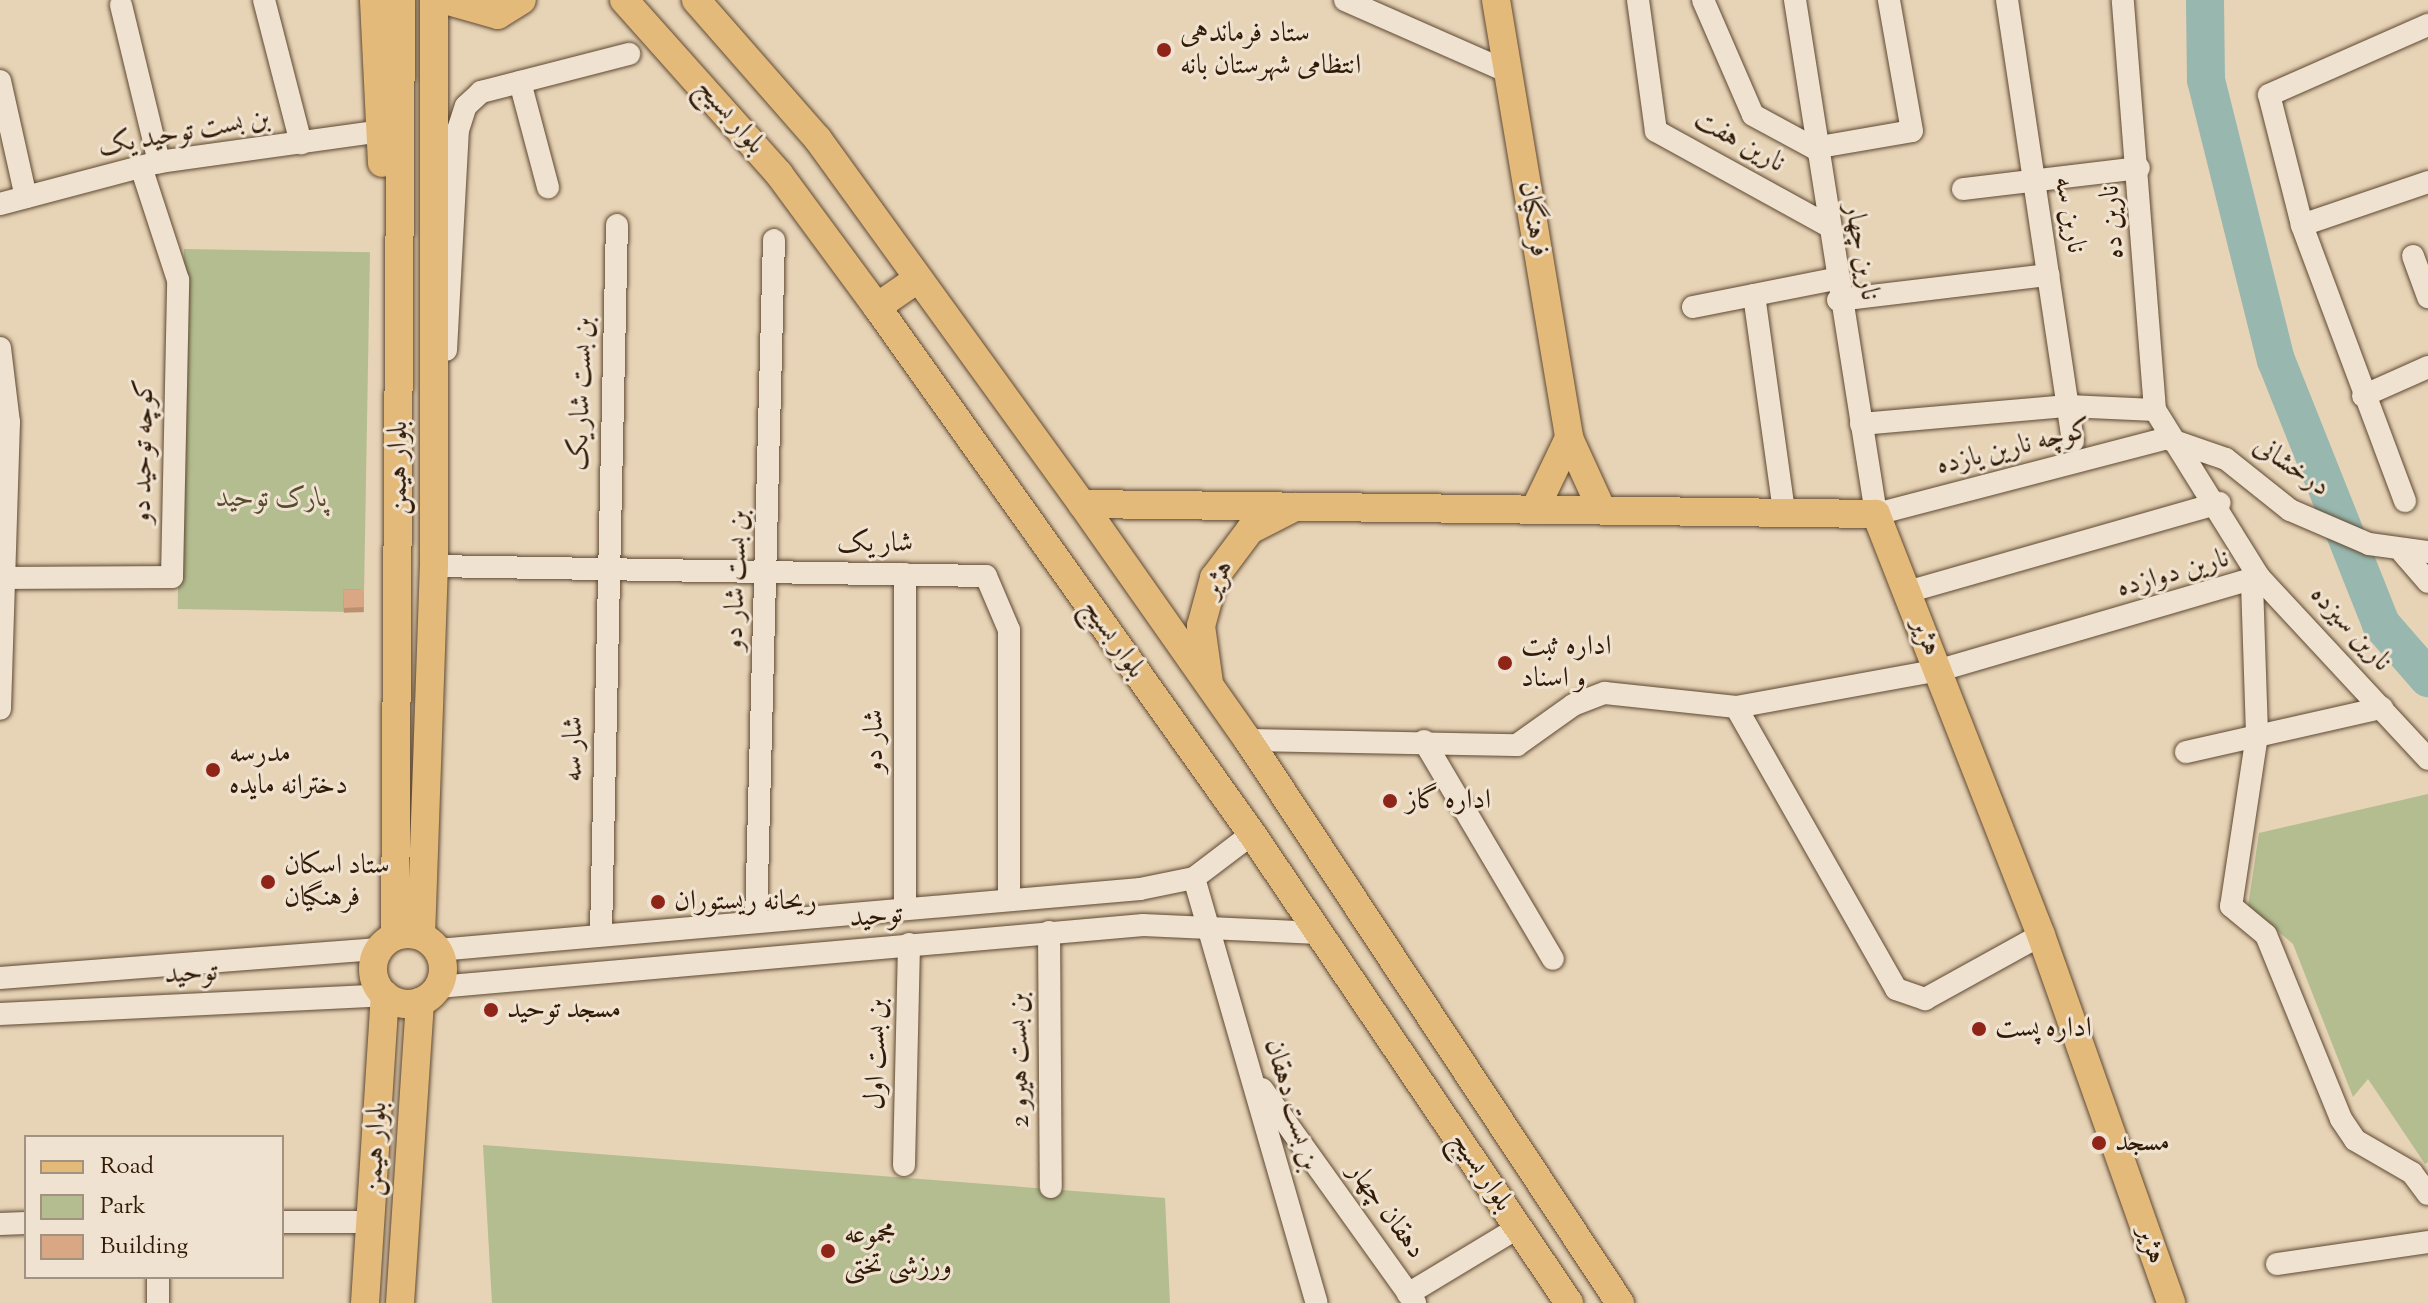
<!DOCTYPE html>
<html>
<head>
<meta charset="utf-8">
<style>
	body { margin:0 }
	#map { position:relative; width:2428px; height:1303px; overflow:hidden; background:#e7d3b6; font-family:"Sorts Mill Goudy",Amiri,serif }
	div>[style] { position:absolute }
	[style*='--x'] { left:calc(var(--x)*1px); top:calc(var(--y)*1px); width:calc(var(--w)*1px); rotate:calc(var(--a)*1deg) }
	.green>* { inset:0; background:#b3bd90; transform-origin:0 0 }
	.river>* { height:38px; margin:-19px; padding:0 19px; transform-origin:19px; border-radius:19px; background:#97b7af }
	.roads { filter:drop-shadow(0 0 2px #5e4932) drop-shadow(0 0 2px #5e4932) }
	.minor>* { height:22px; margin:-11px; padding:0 11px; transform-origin:11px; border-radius:11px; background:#efe2d0 }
	.major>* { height:28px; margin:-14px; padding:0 14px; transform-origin:14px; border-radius:14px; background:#e4ba7b }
	.major>.ring { margin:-14px; padding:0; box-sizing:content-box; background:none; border:28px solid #e4ba7b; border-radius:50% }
	.wall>* { inset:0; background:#bb9071; transform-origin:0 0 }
	.building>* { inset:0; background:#d9a783; transform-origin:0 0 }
	.dots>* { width:22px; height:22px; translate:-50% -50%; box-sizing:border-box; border:4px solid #efe2d0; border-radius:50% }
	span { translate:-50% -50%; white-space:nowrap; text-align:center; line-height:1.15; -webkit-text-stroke:6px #efe2d0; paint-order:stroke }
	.poi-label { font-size:28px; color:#311b06 }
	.left { translate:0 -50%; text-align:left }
	.street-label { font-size:28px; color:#311b06 }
	.park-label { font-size:28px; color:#584c2f; font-style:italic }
	.legend { position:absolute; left:24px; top:1135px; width:260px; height:144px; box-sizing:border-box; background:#efe2d0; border:2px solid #a3927f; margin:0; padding:10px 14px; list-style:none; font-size:24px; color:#311b06 }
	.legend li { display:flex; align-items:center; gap:16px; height:40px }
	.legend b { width:40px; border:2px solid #a3927f }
</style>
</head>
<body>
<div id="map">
	<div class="green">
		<i style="left:184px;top:249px;width:186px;height:360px;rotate:1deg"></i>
		<i style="clip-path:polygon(2428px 794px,2428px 1162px,2425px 1164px,2368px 1079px,2353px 1097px,2293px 944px,2248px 906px,2259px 833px)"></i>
		<i style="clip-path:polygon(483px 1145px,1165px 1198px,1170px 1303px,492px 1303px)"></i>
	</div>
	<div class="river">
		<i style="--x:2205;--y:0;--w:80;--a:89.3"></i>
		<i style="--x:2206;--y:80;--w:289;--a:76"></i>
		<i style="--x:2276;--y:360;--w:284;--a:68.3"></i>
		<i style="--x:2381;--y:624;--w:72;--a:49"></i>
	</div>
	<div class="roads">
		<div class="minor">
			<i style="--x:264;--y:0;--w:148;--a:75.5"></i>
			<i style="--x:1345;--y:0;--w:178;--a:23.8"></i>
			<i style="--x:1638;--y:0;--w:132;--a:82.2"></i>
			<i style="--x:1656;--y:131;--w:193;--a:28.8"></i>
			<i style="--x:1703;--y:0;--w:125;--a:66.5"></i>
			<i style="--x:1753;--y:115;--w:69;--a:28.4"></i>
			<i style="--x:1814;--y:148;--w:99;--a:-9.8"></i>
			<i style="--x:1912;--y:131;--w:133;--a:-100"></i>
			<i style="--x:1795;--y:0;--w:520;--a:81.04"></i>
			<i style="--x:1876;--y:514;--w:301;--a:-14.6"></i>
			<i style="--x:2007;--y:0;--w:446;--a:81.5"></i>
			<i style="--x:121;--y:5;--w:162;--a:76.4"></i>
			<i style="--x:0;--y:81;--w:119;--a:77.4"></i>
			<i style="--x:520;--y:82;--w:109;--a:75.1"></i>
			<i style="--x:1963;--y:189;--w:177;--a:-6.8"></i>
			<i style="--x:0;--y:204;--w:164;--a:-14.8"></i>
			<i style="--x:159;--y:162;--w:224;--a:-7.9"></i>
			<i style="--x:2302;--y:225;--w:133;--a:-18.8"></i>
			<i style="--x:2413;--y:256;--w:44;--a:69.9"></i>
			<i style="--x:1754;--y:295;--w:219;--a:82.1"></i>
			<i style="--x:1838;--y:300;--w:212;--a:-6.8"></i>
			<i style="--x:1693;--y:307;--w:145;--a:-11.2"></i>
			<i style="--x:0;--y:348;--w:75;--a:83.1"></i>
			<i style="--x:9;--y:422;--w:287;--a:91.8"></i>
			<i style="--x:446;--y:350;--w:220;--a:-86.9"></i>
			<i style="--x:458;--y:130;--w:25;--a:-72"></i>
			<i style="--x:466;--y:106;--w:21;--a:-43"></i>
			<i style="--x:481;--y:92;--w:153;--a:-14.4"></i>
			<i style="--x:2363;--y:396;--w:71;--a:-24"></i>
			<i style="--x:1861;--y:424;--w:208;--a:-5"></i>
			<i style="--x:2068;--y:406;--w:87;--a:2.6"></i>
			<i style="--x:2168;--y:439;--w:61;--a:19"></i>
			<i style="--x:2226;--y:459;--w:82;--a:38.6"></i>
			<i style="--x:2290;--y:510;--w:86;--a:23.3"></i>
			<i style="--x:2369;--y:544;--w:60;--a:7.7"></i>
			<i style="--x:2405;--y:501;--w:295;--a:-110.5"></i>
			<i style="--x:2302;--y:225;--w:134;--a:-104.2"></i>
			<i style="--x:2269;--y:95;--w:174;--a:-23.8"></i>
			<i style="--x:2403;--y:553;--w:38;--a:49"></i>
			<i style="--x:434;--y:566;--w:552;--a:1.04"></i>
			<i style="--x:986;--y:576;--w:59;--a:66.9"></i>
			<i style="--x:1009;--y:630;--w:270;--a:90"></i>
			<i style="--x:905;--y:574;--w:335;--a:90"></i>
			<i style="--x:2259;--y:577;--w:248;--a:47.1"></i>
			<i style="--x:6;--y:578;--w:166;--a:-0.3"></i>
			<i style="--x:172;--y:577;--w:297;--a:-88.8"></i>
			<i style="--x:178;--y:280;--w:119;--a:-108.1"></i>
			<i style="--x:2252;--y:583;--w:152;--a:88.1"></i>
			<i style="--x:2257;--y:735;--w:173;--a:98.6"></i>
			<i style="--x:2231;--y:906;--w:45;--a:39.6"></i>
			<i style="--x:2266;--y:935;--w:199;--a:67.8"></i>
			<i style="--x:2341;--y:1119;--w:25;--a:56"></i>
			<i style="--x:2355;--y:1140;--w:66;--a:30.1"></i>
			<i style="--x:2412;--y:1173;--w:26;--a:53"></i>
			<i style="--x:1907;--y:592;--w:325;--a:-15.9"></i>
			<i style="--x:1736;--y:707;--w:324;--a:60.4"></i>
			<i style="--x:1896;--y:989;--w:31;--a:19"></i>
			<i style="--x:1925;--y:999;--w:132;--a:-28.9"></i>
			<i style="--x:1248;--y:740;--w:269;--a:1.1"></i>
			<i style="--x:1517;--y:745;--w:69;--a:-35.5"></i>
			<i style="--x:1573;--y:705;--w:34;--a:-21"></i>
			<i style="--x:1605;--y:693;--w:132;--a:6.1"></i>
			<i style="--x:1736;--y:707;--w:207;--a:-10.3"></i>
			<i style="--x:1940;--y:670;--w:332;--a:-16.3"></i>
			<i style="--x:2259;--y:577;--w:197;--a:-121.9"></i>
			<i style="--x:2155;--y:410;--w:411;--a:-94.5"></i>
			<i style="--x:1424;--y:741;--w:253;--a:59.4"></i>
			<i style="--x:2186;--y:752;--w:201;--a:-12.7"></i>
			<i style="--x:1194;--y:878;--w:442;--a:73.9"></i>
			<i style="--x:756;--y:921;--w:681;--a:-88.49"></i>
			<i style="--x:1049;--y:932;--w:255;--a:89.6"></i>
			<i style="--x:601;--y:933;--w:708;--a:-88.71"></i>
			<i style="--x:438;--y:950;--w:705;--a:-4.97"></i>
			<i style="--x:1140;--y:889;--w:55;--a:-11.5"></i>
			<i style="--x:1194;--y:878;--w:73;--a:-37.2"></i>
			<i style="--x:0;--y:978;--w:380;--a:-4.4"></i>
			<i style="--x:438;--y:987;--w:708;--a:-5.03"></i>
			<i style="--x:1143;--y:925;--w:176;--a:2.6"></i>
			<i style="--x:0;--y:1014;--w:385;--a:-2.8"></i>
			<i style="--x:1262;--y:1089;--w:263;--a:54.4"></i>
			<i style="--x:904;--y:1165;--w:221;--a:-88.7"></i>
			<i style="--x:282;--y:1222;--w:89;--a:0"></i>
			<i style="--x:0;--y:1224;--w:26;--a:-2"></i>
			<i style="--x:2277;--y:1264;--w:153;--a:-8.3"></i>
			<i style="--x:1408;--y:1294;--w:130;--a:-31.1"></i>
			<i style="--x:158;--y:1303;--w:26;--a:-90"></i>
		</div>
		<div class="major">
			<i style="--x:374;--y:0;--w:163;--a:87.2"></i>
			<i style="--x:445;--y:0;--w:55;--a:15.8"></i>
			<i style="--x:498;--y:15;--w:28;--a:-32"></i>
			<i style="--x:624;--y:0;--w:233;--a:48.3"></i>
			<i style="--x:779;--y:174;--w:165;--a:53.6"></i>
			<i style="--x:877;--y:307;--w:647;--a:54.57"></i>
			<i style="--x:1252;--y:834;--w:566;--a:55.94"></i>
			<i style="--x:696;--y:0;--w:184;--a:48.8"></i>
			<i style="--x:817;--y:138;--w:452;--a:54.1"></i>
			<i style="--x:1082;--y:504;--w:289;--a:54.9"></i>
			<i style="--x:1248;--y:740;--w:675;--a:56.55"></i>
			<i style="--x:1496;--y:0;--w:444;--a:80.5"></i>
			<i style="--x:1569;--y:438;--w:79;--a:65.4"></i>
			<i style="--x:877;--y:307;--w:47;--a:-34.7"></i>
			<i style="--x:1082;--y:504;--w:794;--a:0.72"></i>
			<i style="--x:1876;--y:514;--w:452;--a:68.6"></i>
			<i style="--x:2041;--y:935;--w:390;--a:70.5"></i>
			<i style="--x:1535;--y:509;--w:79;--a:-64.4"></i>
			<i style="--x:1209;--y:683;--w:58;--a:-98"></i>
			<i style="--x:1201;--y:626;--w:50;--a:-74.8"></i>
			<i style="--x:1214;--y:578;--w:60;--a:-53.1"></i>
			<i style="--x:1250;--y:530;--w:51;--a:-27.1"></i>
			<i class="ring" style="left:373px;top:934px;width:42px;height:42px"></i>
			<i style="--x:395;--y:936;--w:936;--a:-89.63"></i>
			<i style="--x:421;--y:936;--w:370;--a:-88"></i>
			<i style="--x:434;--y:566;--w:566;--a:-90"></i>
			<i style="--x:365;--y:1303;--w:309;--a:-86.3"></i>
			<i style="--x:400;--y:1303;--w:302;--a:-86.2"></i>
		</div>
	</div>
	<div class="wall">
		<i style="left:363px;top:589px;width:23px;height:20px;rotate:88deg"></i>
	</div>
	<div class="building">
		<i style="left:363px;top:589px;width:18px;height:20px;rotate:87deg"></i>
	</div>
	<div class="dots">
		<i style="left:1164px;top:50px;background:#8f2418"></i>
		<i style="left:1505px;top:663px;background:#8f2418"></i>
		<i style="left:213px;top:770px;background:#8f2418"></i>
		<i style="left:1390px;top:801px;background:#8f2418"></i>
		<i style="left:268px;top:882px;background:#8f2418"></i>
		<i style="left:658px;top:902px;background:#8f2418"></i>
		<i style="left:491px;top:1010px;background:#8f2418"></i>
		<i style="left:1979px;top:1029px;background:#8f2418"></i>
		<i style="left:2099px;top:1143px;background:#8f2418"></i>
		<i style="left:828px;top:1251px;background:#8f2418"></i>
	</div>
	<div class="poi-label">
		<span class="left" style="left:1180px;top:50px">ستاد فرماندهی<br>انتظامی شهرستان بانه</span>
		<span class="left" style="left:1521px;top:663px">اداره ثبت<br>و اسناد</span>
		<span class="left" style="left:229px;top:770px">مدرسه<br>دخترانه مایده</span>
		<span class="left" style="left:1406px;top:801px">اداره گاز</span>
		<span class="left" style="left:284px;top:882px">ستاد اسکان<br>فرهنگیان</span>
		<span class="left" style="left:674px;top:902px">ریحانە ریستوران</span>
		<span class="left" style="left:507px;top:1010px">مسجد توحید</span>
		<span class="left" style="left:1995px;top:1029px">اداره پست</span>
		<span class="left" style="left:2115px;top:1143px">مسجد</span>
		<span class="left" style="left:844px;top:1251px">مجموعه<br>ورزشی تختی</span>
	</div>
	<div class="street-label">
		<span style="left:730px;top:117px;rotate:49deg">بلوار بسیج</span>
		<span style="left:184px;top:133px;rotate:-10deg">بن بست توحید یک</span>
		<span style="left:1739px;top:142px;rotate:29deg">نارین هفت</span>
		<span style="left:2069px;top:215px;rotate:80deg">نارین سه</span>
		<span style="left:1533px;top:219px;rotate:81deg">فرهنگیان</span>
		<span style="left:2113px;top:222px;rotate:-94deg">نارین ده</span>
		<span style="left:1861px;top:252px;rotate:80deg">نارین چهار</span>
		<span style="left:582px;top:394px;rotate:-88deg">بن بست شار یک</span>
		<span style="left:2014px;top:448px;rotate:-14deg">کوچه نارین یازده</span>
		<span style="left:144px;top:451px;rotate:-89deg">کوچه توحید دو</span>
		<span style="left:2291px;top:467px;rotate:34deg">درخشانی</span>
		<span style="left:399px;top:468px;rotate:-90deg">بلوار هیمن</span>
		<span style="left:875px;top:544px">شار یک</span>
		<span style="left:2173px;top:574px;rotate:-16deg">نارین دوازده</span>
		<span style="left:1218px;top:579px;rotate:-63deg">هژیر</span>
		<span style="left:737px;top:580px;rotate:-88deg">بن بست شار دو</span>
		<span style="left:2350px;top:629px;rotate:47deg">نارین سیزده</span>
		<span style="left:1926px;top:637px;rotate:68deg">هژیر</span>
		<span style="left:1113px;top:639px;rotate:55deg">بلوار بسیج</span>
		<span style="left:875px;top:741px;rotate:-90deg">شار دو</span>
		<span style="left:574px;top:749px;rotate:-89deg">شار سه</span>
		<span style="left:876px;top:917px;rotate:-5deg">توحید</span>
		<span style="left:191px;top:974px;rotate:-3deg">توحید</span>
		<span style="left:877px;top:1054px;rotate:-89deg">بن بست اول</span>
		<span style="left:1020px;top:1060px;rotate:-91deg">بن بست هیرو 2</span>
		<span style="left:1291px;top:1105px;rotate:74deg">بن بست دهقان</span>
		<span style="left:376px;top:1149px;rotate:-87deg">بلوار هیمن</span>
		<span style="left:1481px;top:1172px;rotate:56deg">بلوار بسیج</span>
		<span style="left:1386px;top:1211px;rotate:54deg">دهقان چهار</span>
		<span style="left:2151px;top:1245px;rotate:71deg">هژیر</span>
	</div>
	<div class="park-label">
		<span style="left:272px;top:499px">پارک توحید</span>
	</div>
	<ul class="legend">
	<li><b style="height:10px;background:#e4ba7b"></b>Road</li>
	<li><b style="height:22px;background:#b3bd90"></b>Park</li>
	<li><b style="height:22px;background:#d9a783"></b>Building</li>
	</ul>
</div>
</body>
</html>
